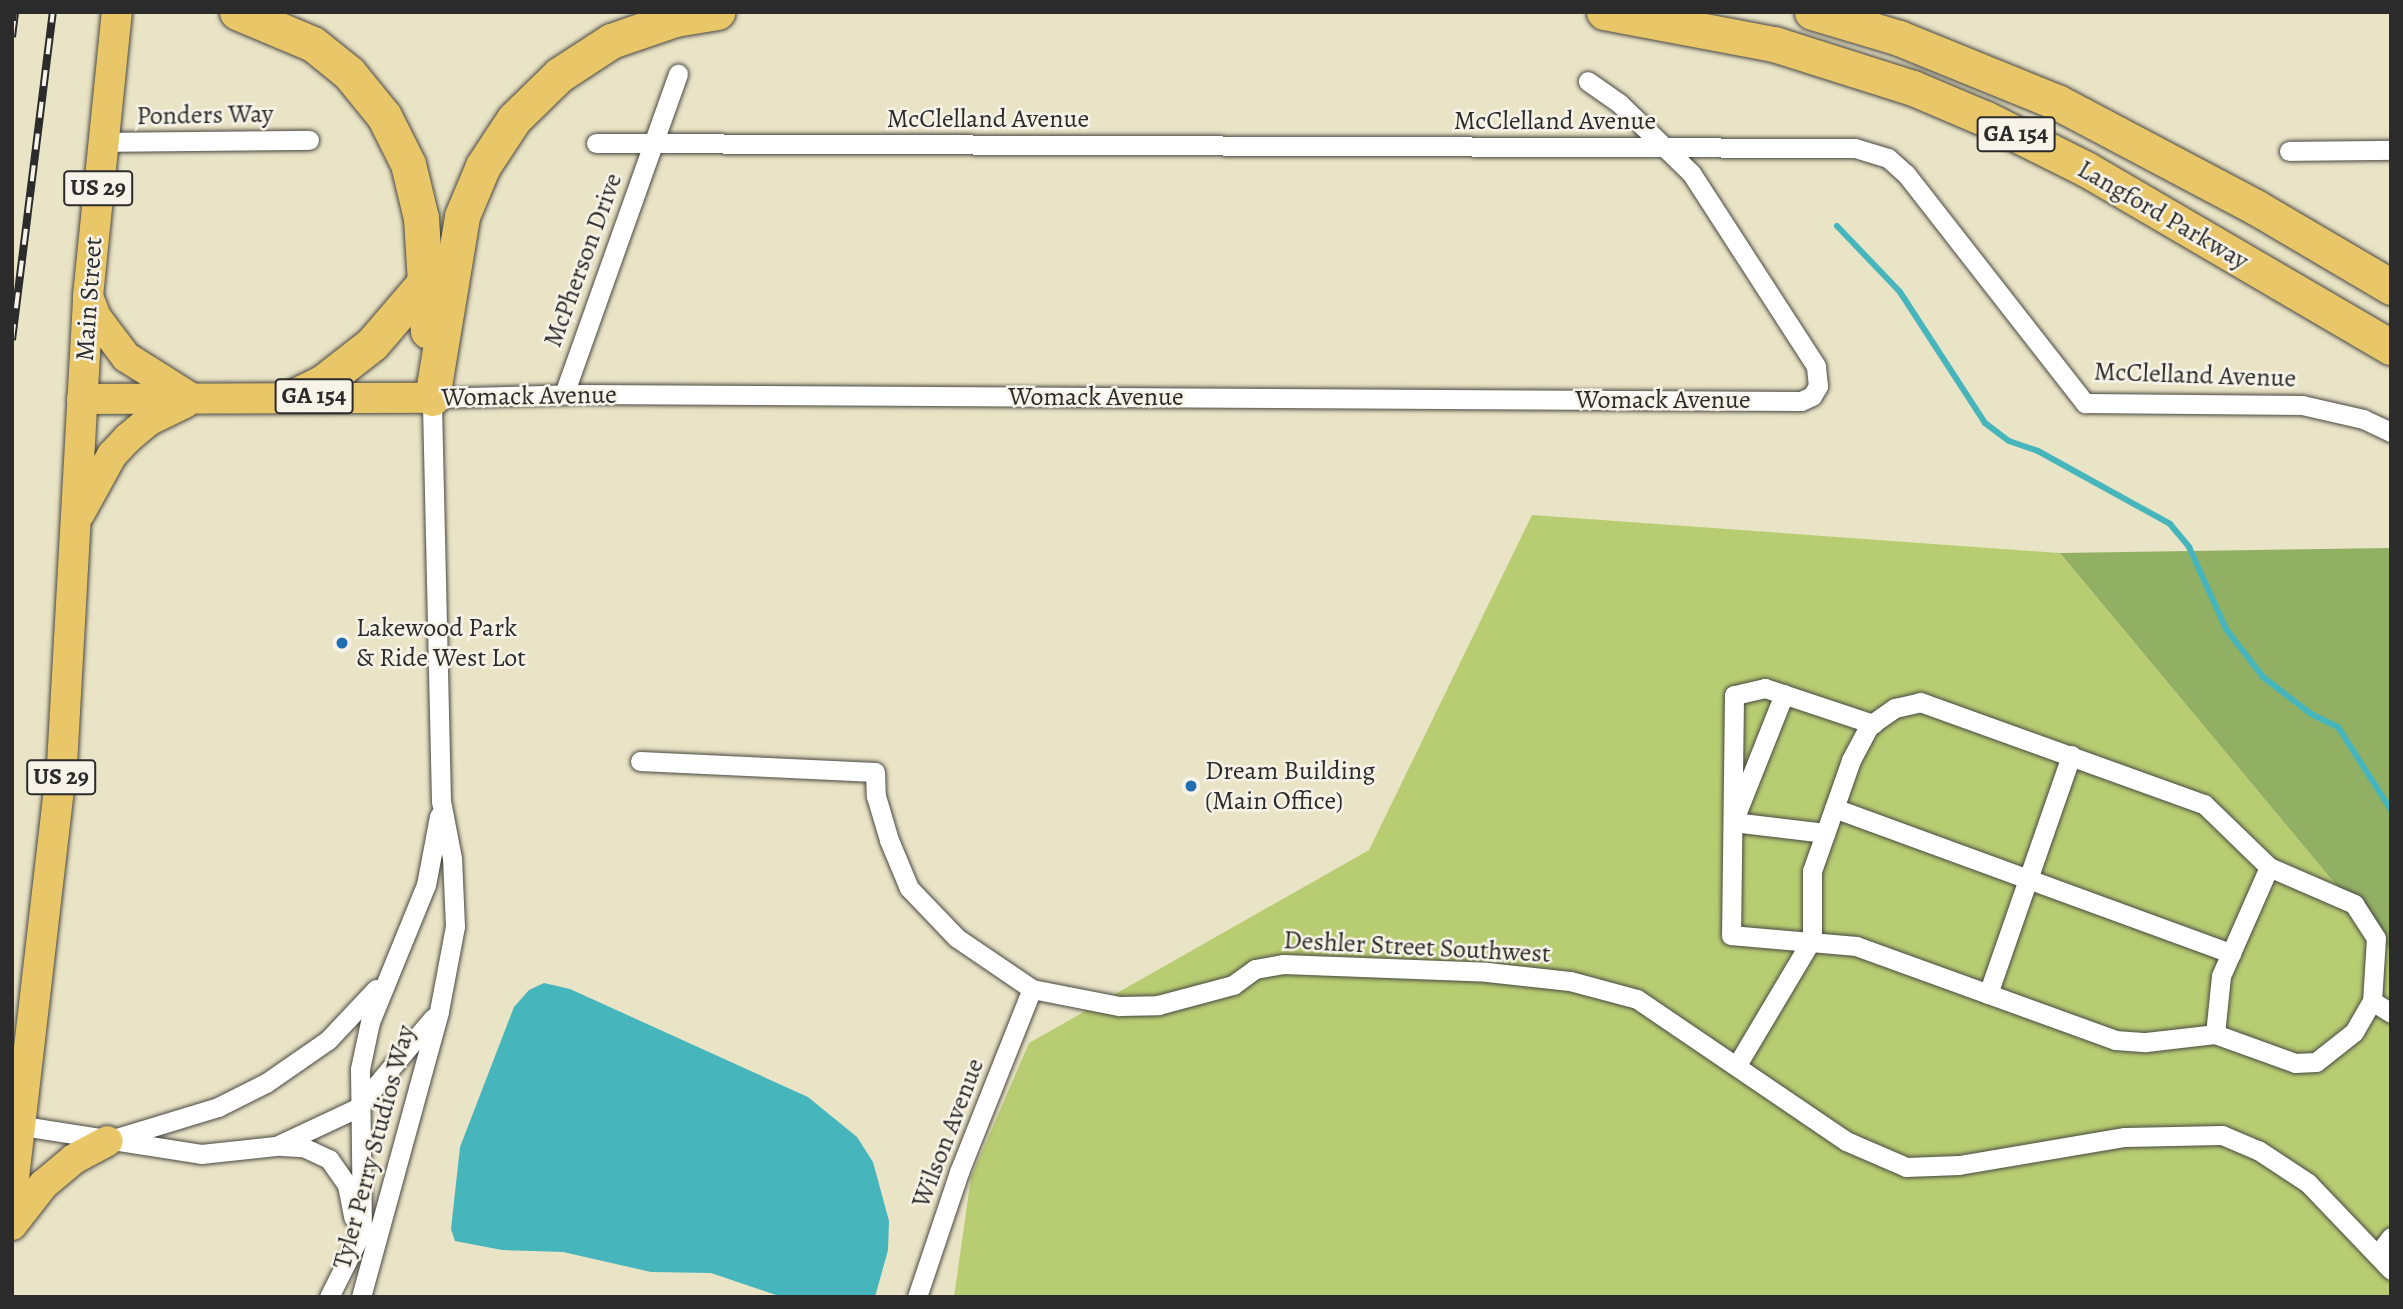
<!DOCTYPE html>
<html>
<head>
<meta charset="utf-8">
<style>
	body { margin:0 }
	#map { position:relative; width:2403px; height:1309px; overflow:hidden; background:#eae4c6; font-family:Alegreya,serif }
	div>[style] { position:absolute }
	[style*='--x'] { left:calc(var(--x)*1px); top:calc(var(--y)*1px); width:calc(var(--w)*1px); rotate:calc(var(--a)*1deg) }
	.green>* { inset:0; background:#b8cd72 }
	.forest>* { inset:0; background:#92b064 }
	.water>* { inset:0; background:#46b6bc }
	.stream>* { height:6px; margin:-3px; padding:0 3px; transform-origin:3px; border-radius:3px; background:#46b6bc }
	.roads { filter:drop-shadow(0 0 2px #484742) drop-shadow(0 0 2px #484742) }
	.minor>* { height:19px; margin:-9.5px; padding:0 9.5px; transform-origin:9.5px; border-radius:9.5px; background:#fff }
	.primary>* { height:30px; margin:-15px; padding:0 15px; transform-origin:15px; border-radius:15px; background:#e9c769 }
	.motorway>* { height:35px; margin:-17.5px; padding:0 17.5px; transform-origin:17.5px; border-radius:17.5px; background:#e9c769 }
	.rail>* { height:8px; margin-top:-4px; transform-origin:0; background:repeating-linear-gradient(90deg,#f7f3e8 0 16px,#2b2b2b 0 32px); box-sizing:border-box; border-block:2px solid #2b2b2b }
	.dots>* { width:19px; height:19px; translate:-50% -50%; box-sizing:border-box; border:4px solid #f7f3e8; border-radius:50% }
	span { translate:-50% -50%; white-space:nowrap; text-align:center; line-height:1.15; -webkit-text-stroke:5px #f7f3e8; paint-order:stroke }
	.shield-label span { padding:2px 5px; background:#f7f3e8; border:2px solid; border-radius:5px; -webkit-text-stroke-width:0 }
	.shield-label { font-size:24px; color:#2b2b2b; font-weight:700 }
	.street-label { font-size:26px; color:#2b2b2b }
	.poi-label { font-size:26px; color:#2b2b2b }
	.left { translate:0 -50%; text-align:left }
	.frame { position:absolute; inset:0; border:14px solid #2b2b2b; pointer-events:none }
</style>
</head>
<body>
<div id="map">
	<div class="green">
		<i style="clip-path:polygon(1532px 515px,2060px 553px,2391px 951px,2391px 1297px,954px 1297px,971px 1177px,1029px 1043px,1369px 850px)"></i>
	</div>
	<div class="forest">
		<i style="clip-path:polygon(2391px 548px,2391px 951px,2060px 553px)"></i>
	</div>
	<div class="water">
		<i style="clip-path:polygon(544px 983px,570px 989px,808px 1097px,857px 1137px,873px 1162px,889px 1221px,888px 1250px,875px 1297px,782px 1297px,711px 1273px,651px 1272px,563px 1252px,502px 1250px,455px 1241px,451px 1229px,460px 1147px,514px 1007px,529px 990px)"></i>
	</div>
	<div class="stream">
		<i style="--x:1837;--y:226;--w:91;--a:46.3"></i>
		<i style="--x:1900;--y:292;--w:156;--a:57"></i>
		<i style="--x:1985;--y:423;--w:30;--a:37"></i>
		<i style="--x:2009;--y:441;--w:31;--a:19"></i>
		<i style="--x:2038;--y:451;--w:151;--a:28.9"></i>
		<i style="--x:2170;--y:524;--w:30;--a:50"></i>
		<i style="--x:2189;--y:547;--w:90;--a:65.7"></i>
		<i style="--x:2226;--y:629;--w:61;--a:52.4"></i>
		<i style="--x:2263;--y:677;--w:61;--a:37.6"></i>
		<i style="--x:2311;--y:714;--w:30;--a:26"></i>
		<i style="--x:2338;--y:727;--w:98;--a:57.4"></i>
	</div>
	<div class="roads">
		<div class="minor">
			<i style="--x:103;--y:142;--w:206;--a:-0.6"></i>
			<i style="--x:596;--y:143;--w:1259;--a:0.23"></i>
			<i style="--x:1855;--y:148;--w:34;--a:17"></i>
			<i style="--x:1888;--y:158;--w:24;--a:42"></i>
			<i style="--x:1906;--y:174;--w:291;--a:52"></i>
			<i style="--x:2085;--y:403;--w:217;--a:0.5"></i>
			<i style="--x:2302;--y:405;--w:63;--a:12.9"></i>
			<i style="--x:2363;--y:419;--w:31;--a:25"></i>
			<i style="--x:2289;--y:151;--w:102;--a:-0.6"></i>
			<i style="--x:564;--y:394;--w:340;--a:-70.4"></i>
			<i style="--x:1784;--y:694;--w:138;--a:111.7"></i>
			<i style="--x:1733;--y:822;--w:93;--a:6.8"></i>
			<i style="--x:1873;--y:724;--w:114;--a:-161.6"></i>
			<i style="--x:1765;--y:688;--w:32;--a:167"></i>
			<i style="--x:1734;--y:695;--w:240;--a:90.7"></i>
			<i style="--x:1731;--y:935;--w:125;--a:5"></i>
			<i style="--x:1856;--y:946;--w:276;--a:19.9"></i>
			<i style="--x:2115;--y:1040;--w:31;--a:4"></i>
			<i style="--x:2146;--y:1042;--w:69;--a:-6.6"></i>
			<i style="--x:640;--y:761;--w:235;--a:2.7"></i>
			<i style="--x:875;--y:772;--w:24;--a:88"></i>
			<i style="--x:876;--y:796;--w:46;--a:73.5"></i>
			<i style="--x:889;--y:840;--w:52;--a:67.4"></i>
			<i style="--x:909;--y:888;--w:69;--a:46.2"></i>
			<i style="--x:957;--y:938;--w:91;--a:34.2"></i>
			<i style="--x:1032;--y:989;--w:89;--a:11.1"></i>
			<i style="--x:1119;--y:1006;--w:39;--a:-1"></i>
			<i style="--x:1158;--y:1005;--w:78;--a:-14.9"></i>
			<i style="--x:1233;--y:985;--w:27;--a:-36"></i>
			<i style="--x:1255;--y:969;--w:28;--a:-10"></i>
			<i style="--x:1283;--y:964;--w:204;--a:2.2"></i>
			<i style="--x:1487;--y:972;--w:83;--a:6.2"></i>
			<i style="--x:1570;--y:981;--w:69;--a:15"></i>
			<i style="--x:1637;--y:999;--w:253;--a:34.2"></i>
			<i style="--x:1846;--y:1141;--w:65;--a:23.4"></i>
			<i style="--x:1906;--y:1167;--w:53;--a:-2.2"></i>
			<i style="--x:1959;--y:1165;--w:168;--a:-9.6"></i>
			<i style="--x:2125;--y:1137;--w:97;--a:-1.2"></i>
			<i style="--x:2222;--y:1135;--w:39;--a:23"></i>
			<i style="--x:2258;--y:1150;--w:60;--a:33.4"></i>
			<i style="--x:2308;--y:1183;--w:120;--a:46.3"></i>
			<i style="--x:1834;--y:808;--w:423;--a:20.1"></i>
			<i style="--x:2269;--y:867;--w:119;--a:113.8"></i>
			<i style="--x:2221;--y:976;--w:58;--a:95.9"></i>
			<i style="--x:2215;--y:1034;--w:85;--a:19.9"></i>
			<i style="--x:2295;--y:1063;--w:21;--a:-3"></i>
			<i style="--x:2316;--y:1062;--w:48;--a:-38.3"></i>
			<i style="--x:2354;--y:1032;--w:36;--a:-60"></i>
			<i style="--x:1988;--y:994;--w:253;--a:-70.8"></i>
			<i style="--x:1737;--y:1065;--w:147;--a:-59.2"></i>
			<i style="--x:1812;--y:939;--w:68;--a:-90"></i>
			<i style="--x:1812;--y:871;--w:118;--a:-70.6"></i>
			<i style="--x:1851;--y:760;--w:38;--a:-62"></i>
			<i style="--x:1869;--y:726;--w:32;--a:-35"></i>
			<i style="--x:1895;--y:708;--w:26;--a:-13"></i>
			<i style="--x:1920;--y:702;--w:302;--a:19.8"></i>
			<i style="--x:2204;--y:804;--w:91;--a:44.1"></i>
			<i style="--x:2269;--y:867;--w:93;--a:23.5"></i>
			<i style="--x:2354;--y:904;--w:40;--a:57.1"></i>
			<i style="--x:2376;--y:938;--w:63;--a:93.6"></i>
			<i style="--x:2372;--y:1001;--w:22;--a:32"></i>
			<i style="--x:23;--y:1126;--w:180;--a:8.9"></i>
			<i style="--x:201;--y:1154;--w:75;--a:-6.1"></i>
			<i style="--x:276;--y:1146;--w:89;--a:-25.1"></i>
			<i style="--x:357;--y:1108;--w:118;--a:-49.8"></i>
			<i style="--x:113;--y:1139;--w:110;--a:-16.9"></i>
			<i style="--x:218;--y:1107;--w:54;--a:-26.6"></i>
			<i style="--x:266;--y:1083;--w:75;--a:-34.7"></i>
			<i style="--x:328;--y:1040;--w:70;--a:-46.7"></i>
			<i style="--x:281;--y:1146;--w:22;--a:3"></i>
			<i style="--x:303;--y:1147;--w:29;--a:25"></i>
			<i style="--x:329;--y:1159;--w:32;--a:55"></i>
			<i style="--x:347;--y:1185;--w:33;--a:79"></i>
			<i style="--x:2377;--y:1255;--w:23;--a:-52"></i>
			<i style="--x:329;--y:1297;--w:74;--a:-63.4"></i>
			<i style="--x:362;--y:1231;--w:162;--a:-90.7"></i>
			<i style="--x:360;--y:1069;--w:48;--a:-78"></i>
			<i style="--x:370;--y:1022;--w:148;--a:-67.8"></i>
			<i style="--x:426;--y:885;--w:70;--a:-79.3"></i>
			<i style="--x:361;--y:1297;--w:296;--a:-74.7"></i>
			<i style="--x:439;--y:1011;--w:86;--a:-79.3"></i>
			<i style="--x:455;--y:926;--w:68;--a:-92.5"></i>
			<i style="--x:452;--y:858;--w:58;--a:-100.9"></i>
			<i style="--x:441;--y:801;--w:403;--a:-91.3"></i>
			<i style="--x:432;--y:398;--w:150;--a:-1.5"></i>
			<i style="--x:582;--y:394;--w:1219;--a:0.33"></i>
			<i style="--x:1801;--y:401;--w:12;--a:-24"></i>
			<i style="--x:1812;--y:396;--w:12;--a:-59"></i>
			<i style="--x:1818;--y:386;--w:20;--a:-96"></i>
			<i style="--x:1816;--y:366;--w:230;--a:-122.9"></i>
			<i style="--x:1691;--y:173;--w:100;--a:-135.8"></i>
			<i style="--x:1619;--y:103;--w:38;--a:-145"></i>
			<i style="--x:917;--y:1297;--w:132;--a:-71.4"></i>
			<i style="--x:959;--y:1172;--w:197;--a:-68.3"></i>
		</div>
		<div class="primary">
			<i style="--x:89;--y:299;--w:19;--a:69"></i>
			<i style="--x:96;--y:317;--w:50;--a:53.1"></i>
			<i style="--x:126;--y:357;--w:73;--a:32.2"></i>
			<i style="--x:82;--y:399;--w:350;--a:-0.2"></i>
			<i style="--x:80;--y:513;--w:66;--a:-61.1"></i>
			<i style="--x:112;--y:455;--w:23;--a:-47"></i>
			<i style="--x:128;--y:438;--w:26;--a:-40"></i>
			<i style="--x:148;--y:421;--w:41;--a:-25.9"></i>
			<i style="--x:12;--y:1195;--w:433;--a:-83.4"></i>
			<i style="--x:62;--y:765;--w:470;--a:-86.8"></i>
			<i style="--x:88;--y:296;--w:285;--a:-84.2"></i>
			<i style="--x:12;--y:1225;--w:51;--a:-52.2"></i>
			<i style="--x:43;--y:1185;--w:40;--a:-40"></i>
			<i style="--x:74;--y:1159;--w:38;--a:-28"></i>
		</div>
		<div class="motorway">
			<i style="--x:237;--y:12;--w:82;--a:22.8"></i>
			<i style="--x:313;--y:44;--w:46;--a:38.9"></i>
			<i style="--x:349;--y:73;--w:55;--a:50.9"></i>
			<i style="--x:384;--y:116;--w:54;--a:63.4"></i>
			<i style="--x:408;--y:164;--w:56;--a:76.5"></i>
			<i style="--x:421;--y:218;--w:113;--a:86.5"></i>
			<i style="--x:1604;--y:12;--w:173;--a:10.7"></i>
			<i style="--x:1774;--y:44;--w:146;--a:17.6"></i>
			<i style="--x:1913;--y:88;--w:79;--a:23"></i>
			<i style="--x:1986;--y:119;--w:112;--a:26.6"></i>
			<i style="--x:2086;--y:169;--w:353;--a:30.3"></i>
			<i style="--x:1812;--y:12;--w:91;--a:16.6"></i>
			<i style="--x:1899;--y:38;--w:170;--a:22.1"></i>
			<i style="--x:2057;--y:102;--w:226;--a:27.9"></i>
			<i style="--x:2257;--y:208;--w:156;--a:30.5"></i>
			<i style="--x:297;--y:395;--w:28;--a:-26"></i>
			<i style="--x:322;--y:383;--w:63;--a:-38"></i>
			<i style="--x:372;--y:344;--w:83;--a:-49.4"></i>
			<i style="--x:432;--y:398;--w:184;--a:-80.6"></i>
			<i style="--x:462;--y:216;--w:54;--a:-67.2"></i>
			<i style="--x:483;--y:166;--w:56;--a:-56.6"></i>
			<i style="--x:514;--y:119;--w:63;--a:-44.4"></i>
			<i style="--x:559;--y:75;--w:62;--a:-33.2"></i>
			<i style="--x:611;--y:41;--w:68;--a:-19"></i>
			<i style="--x:675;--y:19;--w:43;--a:-9.5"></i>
		</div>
	</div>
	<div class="rail">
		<i style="--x:12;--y:37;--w:25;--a:-83"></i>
		<i style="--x:12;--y:340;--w:331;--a:-82.9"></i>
	</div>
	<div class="dots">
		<i style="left:342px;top:643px;background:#1f6fb2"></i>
		<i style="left:1191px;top:786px;background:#1f6fb2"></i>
	</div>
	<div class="shield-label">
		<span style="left:2016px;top:134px">GA 154</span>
		<span style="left:98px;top:188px">US 29</span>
		<span style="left:314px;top:396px">GA 154</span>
		<span style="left:61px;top:777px">US 29</span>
	</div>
	<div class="street-label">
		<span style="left:205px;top:115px;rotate:-1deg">Ponders Way</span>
		<span style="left:988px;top:119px">McClelland Avenue</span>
		<span style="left:1555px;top:121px">McClelland Avenue</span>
		<span style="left:2163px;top:215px;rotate:30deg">Langford Parkway</span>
		<span style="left:583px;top:260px;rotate:-70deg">McPherson Drive</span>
		<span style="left:89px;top:299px;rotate:-86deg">Main Street</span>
		<span style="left:2195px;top:375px;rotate:2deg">McClelland Avenue</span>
		<span style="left:529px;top:396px;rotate:-1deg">Womack Avenue</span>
		<span style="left:1096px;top:397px">Womack Avenue</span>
		<span style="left:1663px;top:400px">Womack Avenue</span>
		<span style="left:1417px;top:947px;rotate:3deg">Deshler Street Southwest</span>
		<span style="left:948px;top:1133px;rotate:-69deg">Wilson Avenue</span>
		<span style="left:374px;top:1147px;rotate:-75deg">Tyler Perry Studios Way</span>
	</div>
	<div class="poi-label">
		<span class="left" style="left:356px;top:643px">Lakewood Park<br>&amp; Ride West Lot</span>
		<span class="left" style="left:1205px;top:786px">Dream Building<br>(Main Office)</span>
	</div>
	<div class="frame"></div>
</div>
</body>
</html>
